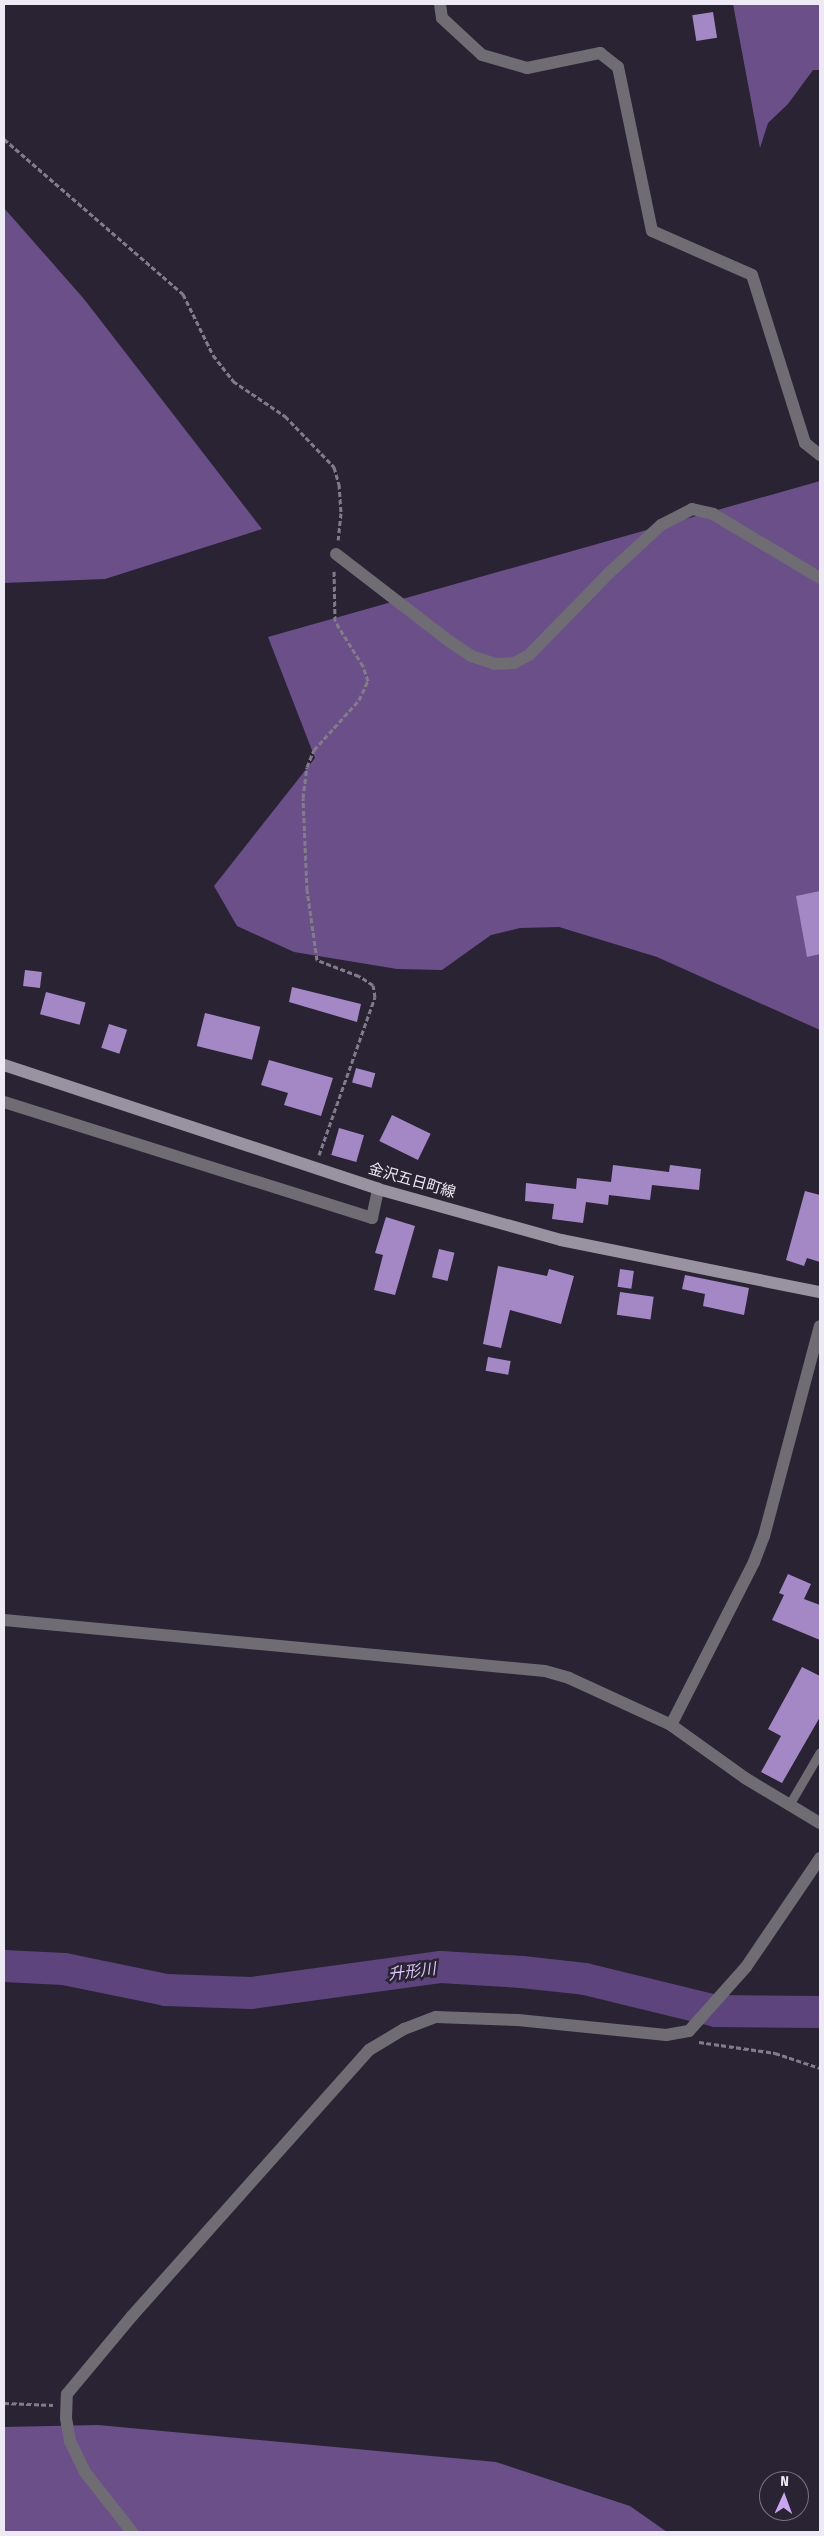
<!DOCTYPE html>
<html>
<head>
<meta charset="utf-8">
<style>
	body { margin:0 }
	#map { position:relative; width:824px; height:2536px; overflow:hidden; background:#2a2333; font-family:"Fira Sans Condensed","Noto Sans JP",sans-serif }
	div>[style] { position:absolute }
	[style*='--x'] { left:calc(var(--x)*1px); top:calc(var(--y)*1px); width:calc(var(--w)*1px); rotate:calc(var(--a)*1deg) }
	.forest>* { inset:0; background:#6a4f89 }
	.river>* { height:32px; margin:-16px; padding:0 16px; transform-origin:16px; border-radius:16px; background:#5e447d }
	.building>* { inset:0; background:#a488c6; transform-origin:0 0 }
	.path>* { height:3px; margin-top:-1.5px; transform-origin:0; background:repeating-linear-gradient(90deg,#827c8a 0 5px,transparent 0 7.5px) }
	.service>* { height:9px; margin:-4.5px; padding:0 4.5px; transform-origin:4.5px; border-radius:4.5px; background:#6f6c74 }
	.minor>* { height:12px; margin:-6px; padding:0 6px; transform-origin:6px; border-radius:6px; background:#6f6c74 }
	.secondary>* { height:12px; margin:-6px; padding:0 6px; transform-origin:6px; border-radius:6px; background:#9993a1 }
	span { translate:-50% -50%; white-space:nowrap; text-align:center; line-height:1.15; -webkit-text-stroke:5px #2a2333; paint-order:stroke }
	.street-label { font-size:15px; color:#eeeaf5 }
	.water-label { font-size:16px; color:#dac4f8; font-style:italic }
	.frame { position:absolute; inset:0; border:5px solid #eeeaf5; pointer-events:none }
	.north { position:absolute; left:759px; top:2471px; width:50px; height:50px; box-sizing:border-box; background:#2a2333; border:1px solid #787381; border-radius:50%; rotate:2deg; font-size:14px; font-weight:700; line-height:20px; text-align:center; color:#eeeaf5 }
	.north::after { content:''; display:block; margin:auto; width:18px; height:22px; background:#c7a6ef; clip-path:polygon(50% 0,100% 100%,50% 72%,0 100%) }
</style>
</head>
<body>
<div id="map">
	<div class="forest">
		<i style="clip-path:polygon(733px 4px,820px 4px,820px 70px,813px 70px,788px 104px,768px 123px,760px 148px)"></i>
		<i style="clip-path:polygon(4px 208px,84px 299px,262px 529px,105px 579px,4px 583px)"></i>
		<i style="clip-path:polygon(820px 481px,820px 1030px,657px 957px,559px 927px,520px 928px,491px 935px,442px 970px,397px 969px,294px 952px,237px 926px,214px 886px,315px 758px,268px 637px)"></i>
		<i style="clip-path:polygon(98px 2425px,496px 2462px,630px 2506px,667px 2532px,4px 2532px,4px 2427px)"></i>
	</div>
	<div class="river">
		<i style="--x:4;--y:1966;--w:60;--a:2.9"></i>
		<i style="--x:64;--y:1969;--w:104;--a:11.6"></i>
		<i style="--x:166;--y:1990;--w:85;--a:2"></i>
		<i style="--x:251;--y:1993;--w:192;--a:-7.8"></i>
		<i style="--x:441;--y:1967;--w:81;--a:3.5"></i>
		<i style="--x:522;--y:1972;--w:63;--a:6.3"></i>
		<i style="--x:585;--y:1979;--w:135;--a:13.7"></i>
		<i style="--x:716;--y:2011;--w:104;--a:0.6"></i>
	</div>
	<div class="building">
		<i style="left:713px;top:12px;width:26px;height:21px;rotate:81deg"></i>
		<i style="clip-path:polygon(820px 891px,820px 954px,807px 957px,796px 896px)"></i>
		<i style="left:25px;top:970px;width:17px;height:16px;rotate:7deg"></i>
		<i style="clip-path:polygon(292px 987px,361px 1004px,357px 1022px,289px 1002px)"></i>
		<i style="left:46px;top:992px;width:41px;height:23px;rotate:15deg"></i>
		<i style="left:205px;top:1013px;width:57px;height:34px;rotate:14deg"></i>
		<i style="left:109px;top:1024px;width:19px;height:25px;rotate:18deg"></i>
		<i style="clip-path:polygon(269px 1060px,333px 1078px,321px 1116px,284px 1105px,288px 1093px,261px 1085px)"></i>
		<i style="left:356px;top:1068px;width:20px;height:15px;rotate:15deg"></i>
		<i style="left:392px;top:1115px;width:43px;height:29px;rotate:26deg"></i>
		<i style="left:339px;top:1128px;width:26px;height:28px;rotate:16deg"></i>
		<i style="clip-path:polygon(613px 1165px,669px 1172px,670px 1165px,701px 1169px,699px 1190px,652px 1185px,650px 1200px,609px 1195px,608px 1205px,586px 1202px,583px 1223px,552px 1219px,554px 1204px,525px 1201px,526px 1183px,576px 1189px,577px 1178px,611px 1182px)"></i>
		<i style="clip-path:polygon(805px 1191px,820px 1195px,820px 1262px,807px 1258px,804px 1266px,786px 1260px)"></i>
		<i style="clip-path:polygon(386px 1217px,415px 1226px,395px 1295px,374px 1290px,383px 1255px,375px 1253px)"></i>
		<i style="left:439px;top:1249px;width:16px;height:29px;rotate:14deg"></i>
		<i style="clip-path:polygon(498px 1266px,547px 1276px,549px 1269px,574px 1276px,561px 1324px,510px 1310px,501px 1348px,483px 1344px)"></i>
		<i style="left:620px;top:1269px;width:14px;height:18px;rotate:8deg"></i>
		<i style="clip-path:polygon(685px 1275px,749px 1288px,744px 1315px,703px 1306px,705px 1294px,682px 1289px)"></i>
		<i style="left:620px;top:1292px;width:34px;height:23px;rotate:8deg"></i>
		<i style="left:488px;top:1357px;width:23px;height:14px;rotate:10deg"></i>
		<i style="clip-path:polygon(788px 1574px,811px 1584px,804px 1599px,820px 1605px,820px 1640px,772px 1620px,784px 1595px,779px 1593px)"></i>
		<i style="clip-path:polygon(802px 1667px,820px 1676px,820px 1717px,782px 1783px,761px 1772px,781px 1736px,768px 1729px)"></i>
	</div>
	<div class="path">
		<i style="--x:4;--y:139;--w:237;--a:40.9"></i>
		<i style="--x:183;--y:294;--w:68;--a:63.8"></i>
		<i style="--x:213;--y:355;--w:33;--a:52"></i>
		<i style="--x:233;--y:381;--w:63;--a:33.9"></i>
		<i style="--x:285;--y:416;--w:71;--a:46.1"></i>
		<i style="--x:334;--y:467;--w:18;--a:74"></i>
		<i style="--x:339;--y:484;--w:29;--a:86"></i>
		<i style="--x:341;--y:513;--w:27;--a:96"></i>
		<i style="--x:319;--y:1155;--w:168;--a:-70.5"></i>
		<i style="--x:375;--y:997;--w:12;--a:-99"></i>
		<i style="--x:373;--y:985;--w:17;--a:-147"></i>
		<i style="--x:359;--y:976;--w:45;--a:-159.1"></i>
		<i style="--x:317;--y:960;--w:71;--a:-98.1"></i>
		<i style="--x:307;--y:890;--w:92;--a:-92.5"></i>
		<i style="--x:303;--y:798;--w:31;--a:-83"></i>
		<i style="--x:307;--y:767;--w:18;--a:-68"></i>
		<i style="--x:314;--y:750;--w:67;--a:-48"></i>
		<i style="--x:359;--y:700;--w:21;--a:-65"></i>
		<i style="--x:368;--y:681;--w:16;--a:-108"></i>
		<i style="--x:363;--y:666;--w:53;--a:-121.9"></i>
		<i style="--x:335;--y:621;--w:50;--a:-91.1"></i>
		<i style="--x:699;--y:2042;--w:77;--a:8.2"></i>
		<i style="--x:775;--y:2053;--w:47;--a:18.4"></i>
		<i style="--x:4;--y:2403;--w:49;--a:2.3"></i>
	</div>
	<div class="service">
		<i style="--x:789;--y:1805;--w:61;--a:-59.7"></i>
	</div>
	<div class="minor">
		<i style="--x:440;--y:4;--w:14;--a:82"></i>
		<i style="--x:442;--y:18;--w:54;--a:42.8"></i>
		<i style="--x:482;--y:55;--w:47;--a:16.1"></i>
		<i style="--x:527;--y:68;--w:75;--a:-11.6"></i>
		<i style="--x:600;--y:53;--w:23;--a:38"></i>
		<i style="--x:618;--y:67;--w:167;--a:78.3"></i>
		<i style="--x:652;--y:231;--w:109;--a:23.7"></i>
		<i style="--x:752;--y:275;--w:176;--a:72.5"></i>
		<i style="--x:805;--y:443;--w:19;--a:39"></i>
		<i style="--x:336;--y:554;--w:143;--a:37.6"></i>
		<i style="--x:449;--y:641;--w:27;--a:34"></i>
		<i style="--x:471;--y:656;--w:25;--a:18"></i>
		<i style="--x:495;--y:664;--w:19;--a:-3"></i>
		<i style="--x:514;--y:663;--w:17;--a:-28"></i>
		<i style="--x:529;--y:655;--w:115;--a:-45.7"></i>
		<i style="--x:609;--y:573;--w:71;--a:-42.7"></i>
		<i style="--x:661;--y:525;--w:35;--a:-27"></i>
		<i style="--x:692;--y:509;--w:22;--a:13"></i>
		<i style="--x:713;--y:514;--w:125;--a:30.9"></i>
		<i style="--x:4;--y:1102;--w:386;--a:17.5"></i>
		<i style="--x:372;--y:1218;--w:30;--a:-78"></i>
		<i style="--x:4;--y:1620;--w:543;--a:5.39"></i>
		<i style="--x:545;--y:1671;--w:25;--a:16"></i>
		<i style="--x:569;--y:1678;--w:112;--a:24.7"></i>
		<i style="--x:671;--y:1725;--w:91;--a:35.6"></i>
		<i style="--x:745;--y:1778;--w:87;--a:31"></i>
		<i style="--x:671;--y:1725;--w:183;--a:-63"></i>
		<i style="--x:754;--y:1562;--w:28;--a:-69"></i>
		<i style="--x:764;--y:1536;--w:217;--a:-75.1"></i>
		<i style="--x:132;--y:2532;--w:76;--a:-128.1"></i>
		<i style="--x:85;--y:2472;--w:34;--a:-116"></i>
		<i style="--x:70;--y:2441;--w:23;--a:-100"></i>
		<i style="--x:66;--y:2418;--w:24;--a:-88"></i>
		<i style="--x:67;--y:2394;--w:102;--a:-50.2"></i>
		<i style="--x:132;--y:2316;--w:356;--a:-48.3"></i>
		<i style="--x:369;--y:2050;--w:41;--a:-31"></i>
		<i style="--x:404;--y:2029;--w:34;--a:-21"></i>
		<i style="--x:436;--y:2017;--w:82;--a:2.1"></i>
		<i style="--x:518;--y:2020;--w:149;--a:5.8"></i>
		<i style="--x:666;--y:2035;--w:23;--a:-10"></i>
		<i style="--x:689;--y:2031;--w:86;--a:-48.3"></i>
		<i style="--x:746;--y:1967;--w:132;--a:-55.8"></i>
	</div>
	<div class="secondary">
		<i style="--x:4;--y:1065;--w:394;--a:18.3"></i>
		<i style="--x:378;--y:1189;--w:190;--a:15.6"></i>
		<i style="--x:561;--y:1240;--w:264;--a:11.4"></i>
	</div>
	<div class="street-label">
		<span style="left:412px;top:1181px;rotate:16deg">金沢五日町線</span>
	</div>
	<div class="water-label">
		<span style="left:412px;top:1972px;rotate:-7deg">升形川</span>
	</div>
	<div class="frame"></div>
	<div class="north">N</div>
</div>
</body>
</html>
